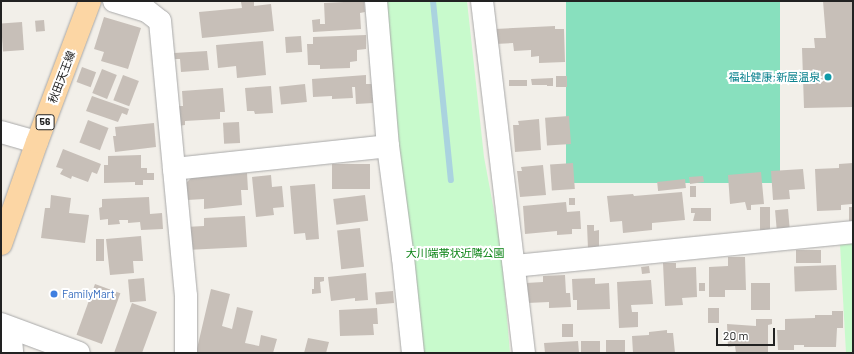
<!DOCTYPE html>
<html>
<head>
<meta charset="utf-8">
<style>
	body { margin:0 }
	#map { position:relative; width:854px; height:354px; overflow:hidden; background:#f2efe9; font-family:Barlow,"Noto Sans JP",sans-serif }
	div>[style] { position:absolute }
	[style*='--x'] { left:calc(var(--x)*1px); top:calc(var(--y)*1px); width:calc(var(--w)*1px); rotate:calc(var(--a)*1deg) }
	.park>* { inset:0; background:#c8facc }
	.pitch>* { inset:0; background:#88e0be; transform-origin:0 0 }
	.stream>* { height:6px; margin:-3px; padding:0 3px; transform-origin:3px; border-radius:3px; background:#aad3df }
	.building>* { inset:0; background:#c7bfb8; transform-origin:0 0 }
	.roads { filter:drop-shadow(0 0 1px #a9a9a9) drop-shadow(0 0 1px #a9a9a9) }
	.minor>* { height:22px; margin:-11px; padding:0 11px; transform-origin:11px; border-radius:11px; background:#fff }
	.major>* { height:22px; margin:-11px; padding:0 11px; transform-origin:11px; border-radius:11px; background:#fcd6a4 }
	.dots>* { width:11px; height:11px; translate:-50% -50%; box-sizing:border-box; border:2px solid #fff; border-radius:50% }
	span { translate:-50% -50%; white-space:nowrap; text-align:center; line-height:1.15; -webkit-text-stroke:4px #fff; paint-order:stroke }
	.shield-label span { padding:1px 3px; background:#fff; border:1px solid; border-radius:3px; -webkit-text-stroke-width:0 }
	.shield-label { font-size:10px; color:#222; font-weight:700 }
	.street-label { font-size:11px; color:#222 }
	.culture-label { font-size:11px; color:#0d838f }
	.right { translate:-100% -50%; text-align:right }
	.park-label { font-size:11px; color:#0c8416 }
	.shop-label { font-size:11px; color:#366cbe }
	.left { translate:0 -50%; text-align:left }
	.frame { position:absolute; inset:0; border:2px solid #222; pointer-events:none }
	.scale { position:absolute; left:716px; top:328px; width:59px; height:18px; box-sizing:border-box; border:2px solid #222; border-top:0; padding-left:5px; font-size:12px; line-height:14px; white-space:nowrap; color:#222; -webkit-text-stroke:3px #fff; paint-order:stroke }
</style>
</head>
<body>
<div id="map">
	<div class="park">
		<i style="clip-path:polygon(385px 1px,467px 1px,484px 157px,501px 248px,510px 353px,420px 353px)"></i>
		<i style="clip-path:polygon(853px 243px,853px 353px,846px 353px,840px 244px)"></i>
	</div>
	<div class="pitch">
		<i style="left:566px;top:1px;width:214px;height:182px"></i>
	</div>
	<div class="stream">
		<i style="--x:433;--y:1;--w:180;--a:84.3"></i>
	</div>
	<div class="building">
		<i style="clip-path:polygon(254px 1px,254px 6px,271px 4px,274px 31px,202px 38px,199px 12px,242px 8px,241px 2px)"></i>
		<i style="clip-path:polygon(364px 1px,365px 12px,360px 13px,361px 29px,313px 32px,312px 20px,320px 19px,320px 24px,325px 24px,324px 3px)"></i>
		<i style="clip-path:polygon(823px 1px,853px 1px,853px 107px,804px 108px,802px 48px,815px 48px,814px 38px,826px 38px)"></i>
		<i style="clip-path:polygon(104px 17px,141px 28px,128px 69px,101px 61px,104px 52px,94px 49px)"></i>
		<i style="left:44px;top:20px;width:11px;height:9px;rotate:85deg"></i>
		<i style="left:22px;top:22px;width:28px;height:21px;rotate:86deg"></i>
		<i style="clip-path:polygon(555px 26px,555px 29px,564px 29px,565px 62px,539px 63px,539px 56px,531px 57px,531px 50px,514px 51px,513px 43px,495px 44px,495px 29px)"></i>
		<i style="clip-path:polygon(366px 35px,366px 49px,357px 50px,357px 61px,350px 62px,350px 68px,320px 69px,320px 65px,308px 65px,307px 44px,313px 44px,313px 37px)"></i>
		<i style="left:301px;top:36px;width:16px;height:16px;rotate:86deg"></i>
		<i style="clip-path:polygon(263px 41px,266px 75px,237px 78px,236px 66px,218px 68px,216px 45px)"></i>
		<i style="clip-path:polygon(207px 51px,209px 70px,181px 72px,180px 59px,174px 59px,174px 53px)"></i>
		<i style="left:82px;top:67px;width:15px;height:16px;rotate:20deg"></i>
		<i style="left:102px;top:69px;width:16px;height:26px;rotate:22deg"></i>
		<i style="left:123px;top:75px;width:17px;height:27px;rotate:21deg"></i>
		<i style="clip-path:polygon(366px 75px,366px 84px,372px 84px,373px 103px,356px 104px,355px 87px,352px 87px,353px 98px,332px 99px,332px 96px,313px 97px,312px 79px)"></i>
		<i style="left:556px;top:76px;width:11px;height:11px"></i>
		<i style="clip-path:polygon(553px 78px,553px 86px,547px 86px,547px 85px,532px 85px,531px 79px)"></i>
		<i style="left:527px;top:80px;width:6px;height:18px;rotate:90deg"></i>
		<i style="left:305px;top:84px;width:18px;height:26px;rotate:84deg"></i>
		<i style="clip-path:polygon(271px 86px,273px 113px,255px 114px,254px 111px,247px 111px,245px 88px)"></i>
		<i style="clip-path:polygon(223px 88px,225px 112px,220px 112px,220px 119px,185px 121px,185px 125px,178px 126px,176px 106px,183px 106px,182px 91px)"></i>
		<i style="clip-path:polygon(92px 96px,129px 109px,127px 115px,122px 113px,118px 122px,86px 111px)"></i>
		<i style="left:569px;top:116px;width:28px;height:24px;rotate:86deg"></i>
		<i style="clip-path:polygon(539px 119px,541px 150px,515px 152px,513px 125px,519px 125px,518px 121px)"></i>
		<i style="left:88px;top:120px;width:22px;height:24px;rotate:21deg"></i>
		<i style="left:239px;top:122px;width:21px;height:16px;rotate:87deg"></i>
		<i style="clip-path:polygon(154px 123px,156px 147px,115px 152px,113px 136px,116px 136px,115px 127px)"></i>
		<i style="clip-path:polygon(63px 149px,101px 164px,97px 174px,92px 172px,88px 182px,72px 176px,71px 179px,60px 174px,63px 169px,56px 167px)"></i>
		<i style="clip-path:polygon(141px 155px,141px 168px,147px 168px,147px 173px,154px 173px,154px 180px,143px 180px,143px 185px,135px 185px,135px 182px,104px 183px,104px 165px,108px 165px,108px 156px)"></i>
		<i style="left:573px;top:163px;width:26px;height:23px;rotate:86deg"></i>
		<i style="clip-path:polygon(853px 163px,852px 204px,841px 205px,841px 210px,817px 211px,815px 169px,839px 168px,839px 164px)"></i>
		<i style="left:332px;top:164px;width:38px;height:25px"></i>
		<i style="clip-path:polygon(543px 165px,546px 195px,520px 197px,517px 171px,522px 171px,521px 167px)"></i>
		<i style="clip-path:polygon(803px 169px,805px 189px,789px 190px,790px 199px,773px 200px,771px 171px)"></i>
		<i style="clip-path:polygon(761px 172px,764px 204px,751px 205px,751px 210px,747px 210px,745px 202px,730px 204px,728px 175px)"></i>
		<i style="clip-path:polygon(247px 173px,248px 190px,241px 190px,242px 205px,204px 209px,204px 199px,187px 200px,186px 183px,191px 178px)"></i>
		<i style="clip-path:polygon(271px 175px,272px 187px,282px 186px,284px 207px,273px 208px,274px 215px,256px 217px,252px 177px)"></i>
		<i style="clip-path:polygon(703px 176px,704px 182px,690px 184px,689px 177px)"></i>
		<i style="left:685px;top:179px;width:9px;height:28px;rotate:84deg"></i>
		<i style="clip-path:polygon(315px 184px,319px 239px,306px 240px,305px 233px,294px 234px,290px 186px)"></i>
		<i style="left:690px;top:186px;width:6px;height:11px"></i>
		<i style="clip-path:polygon(682px 192px,685px 220px,652px 223px,652px 230px,623px 233px,622px 221px,610px 222px,607px 196px,633px 194px,634px 196px)"></i>
		<i style="clip-path:polygon(51px 195px,71px 198px,69px 213px,89px 215px,85px 243px,41px 238px,45px 208px,50px 208px)"></i>
		<i style="left:365px;top:195px;width:26px;height:32px;rotate:83deg"></i>
		<i style="clip-path:polygon(149px 197px,150px 214px,162px 213px,163px 229px,141px 230px,140px 222px,128px 223px,128px 220px,119px 220px,120px 224px,108px 225px,108px 219px,100px 220px,99px 208px,102px 207px,102px 199px)"></i>
		<i style="left:569px;top:198px;width:6px;height:7px"></i>
		<i style="clip-path:polygon(566px 202px,567px 212px,580px 211px,581px 229px,572px 229px,572px 234px,557px 235px,557px 231px,525px 234px,523px 206px)"></i>
		<i style="left:760px;top:207px;width:10px;height:24px"></i>
		<i style="left:849px;top:207px;width:4px;height:17px"></i>
		<i style="clip-path:polygon(691px 208px,711px 208px,711px 221px,693px 221px,695px 213px,691px 213px)"></i>
		<i style="left:788px;top:209px;width:22px;height:13px;rotate:85deg"></i>
		<i style="clip-path:polygon(245px 216px,247px 247px,186px 250px,185px 227px,204px 226px,204px 218px)"></i>
		<i style="clip-path:polygon(587px 225px,594px 225px,594px 231px,599px 230px,599px 249px,588px 249px)"></i>
		<i style="left:360px;top:228px;width:39px;height:23px;rotate:84deg"></i>
		<i style="clip-path:polygon(141px 236px,143px 261px,133px 261px,134px 273px,110px 275px,106px 239px)"></i>
		<i style="left:96px;top:239px;width:8px;height:22px"></i>
		<i style="left:821px;top:250px;width:13px;height:25px;rotate:90deg"></i>
		<i style="clip-path:polygon(728px 257px,745px 257px,746px 290px,725px 290px,725px 297px,709px 297px,709px 267px,728px 266px)"></i>
		<i style="clip-path:polygon(663px 263px,676px 263px,676px 268px,696px 267px,697px 297px,682px 298px,683px 305px,665px 306px)"></i>
		<i style="left:836px;top:265px;width:25px;height:42px;rotate:88deg"></i>
		<i style="left:649px;top:266px;width:7px;height:8px;rotate:82deg"></i>
		<i style="clip-path:polygon(366px 273px,368px 300px,355px 301px,355px 298px,331px 301px,328px 277px)"></i>
		<i style="clip-path:polygon(565px 275px,566px 293px,570px 293px,571px 307px,549px 308px,549px 302px,527px 303px,526px 283px,543px 282px,543px 276px)"></i>
		<i style="clip-path:polygon(314px 277px,324px 277px,324px 281px,320px 282px,321px 293px,312px 294px,312px 289px,314px 289px)"></i>
		<i style="left:144px;top:278px;width:23px;height:16px;rotate:85deg"></i>
		<i style="clip-path:polygon(595px 278px,595px 284px,609px 283px,610px 309px,577px 310px,577px 300px,573px 300px,572px 279px)"></i>
		<i style="clip-path:polygon(651px 280px,653px 304px,631px 305px,632px 312px,638px 312px,638px 327px,619px 328px,617px 282px)"></i>
		<i style="left:699px;top:283px;width:6px;height:8px"></i>
		<i style="left:751px;top:283px;width:19px;height:27px"></i>
		<i style="left:95px;top:284px;width:27px;height:54px;rotate:20deg"></i>
		<i style="clip-path:polygon(211px 289px,230px 294px,222px 326px,232px 329px,237px 307px,253px 311px,245px 343px,259px 346px,261px 335px,277px 339px,273px 353px,196px 353px)"></i>
		<i style="left:393px;top:291px;width:12px;height:18px;rotate:85deg"></i>
		<i style="clip-path:polygon(132px 303px,157px 312px,142px 353px,114px 353px)"></i>
		<i style="clip-path:polygon(377px 308px,378px 324px,373px 324px,374px 335px,340px 336px,339px 310px)"></i>
		<i style="left:708px;top:308px;width:11px;height:15px"></i>
		<i style="clip-path:polygon(832px 311px,843px 311px,843px 328px,837px 328px,836px 347px,804px 347px,804px 345px,794px 345px,794px 350px,778px 350px,777px 330px,785px 330px,785px 319px,815px 318px,815px 315px,832px 315px)"></i>
		<i style="clip-path:polygon(756px 319px,772px 319px,772px 324px,768px 325px,768px 353px,736px 353px,735px 346px,728px 347px,727px 324px,756px 326px)"></i>
		<i style="left:562px;top:324px;width:11px;height:13px"></i>
		<i style="clip-path:polygon(667px 330px,667px 333px,673px 333px,675px 353px,633px 353px,632px 336px,649px 335px,649px 332px)"></i>
		<i style="clip-path:polygon(308px 338px,329px 342px,326px 353px,304px 353px)"></i>
		<i style="left:625px;top:340px;width:13px;height:19px;rotate:90deg"></i>
		<i style="clip-path:polygon(578px 341px,579px 353px,545px 353px,544px 343px)"></i>
		<i style="left:581px;top:341px;width:19px;height:12px"></i>
	</div>
	<div class="roads">
		<div class="minor">
			<i style="--x:114;--y:1;--w:34;--a:17"></i>
			<i style="--x:147;--y:11;--w:16;--a:38"></i>
			<i style="--x:160;--y:21;--w:276;--a:84.6"></i>
			<i style="--x:186;--y:296;--w:57;--a:90"></i>
			<i style="--x:376;--y:1;--w:145;--a:85.3"></i>
			<i style="--x:388;--y:146;--w:113;--a:82.4"></i>
			<i style="--x:403;--y:258;--w:96;--a:84"></i>
			<i style="--x:482;--y:1;--w:354;--a:83.2"></i>
			<i style="--x:1;--y:132;--w:37;--a:16"></i>
			<i style="--x:174;--y:169;--w:215;--a:-6.1"></i>
			<i style="--x:514;--y:266;--w:341;--a:-5.7"></i>
			<i style="--x:1;--y:324;--w:83;--a:20.4"></i>
			<i style="--x:10;--y:328;--w:25;--a:85"></i>
		</div>
		<div class="major">
			<i style="--x:1;--y:244;--w:108;--a:-70.6"></i>
			<i style="--x:37;--y:142;--w:151;--a:-69.4"></i>
		</div>
	</div>
	<div class="dots">
		<i style="left:828px;top:77px;background:#0f9aa8"></i>
		<i style="left:54px;top:294px;background:#3f7fe0"></i>
	</div>
	<div class="shield-label">
		<span style="left:45px;top:122px">56</span>
	</div>
	<div class="street-label">
		<span style="left:62px;top:77px;rotate:-69deg">秋田天王線</span>
	</div>
	<div class="culture-label">
		<span class="right" style="left:820px;top:77px">福祉健康;新屋温泉</span>
	</div>
	<div class="park-label">
		<span style="left:455px;top:253px">大川端帯状近隣公園</span>
	</div>
	<div class="shop-label">
		<span class="left" style="left:62px;top:294px">FamilyMart</span>
	</div>
	<div class="frame"></div>
	<div class="scale">20 m</div>
</div>
</body>
</html>
